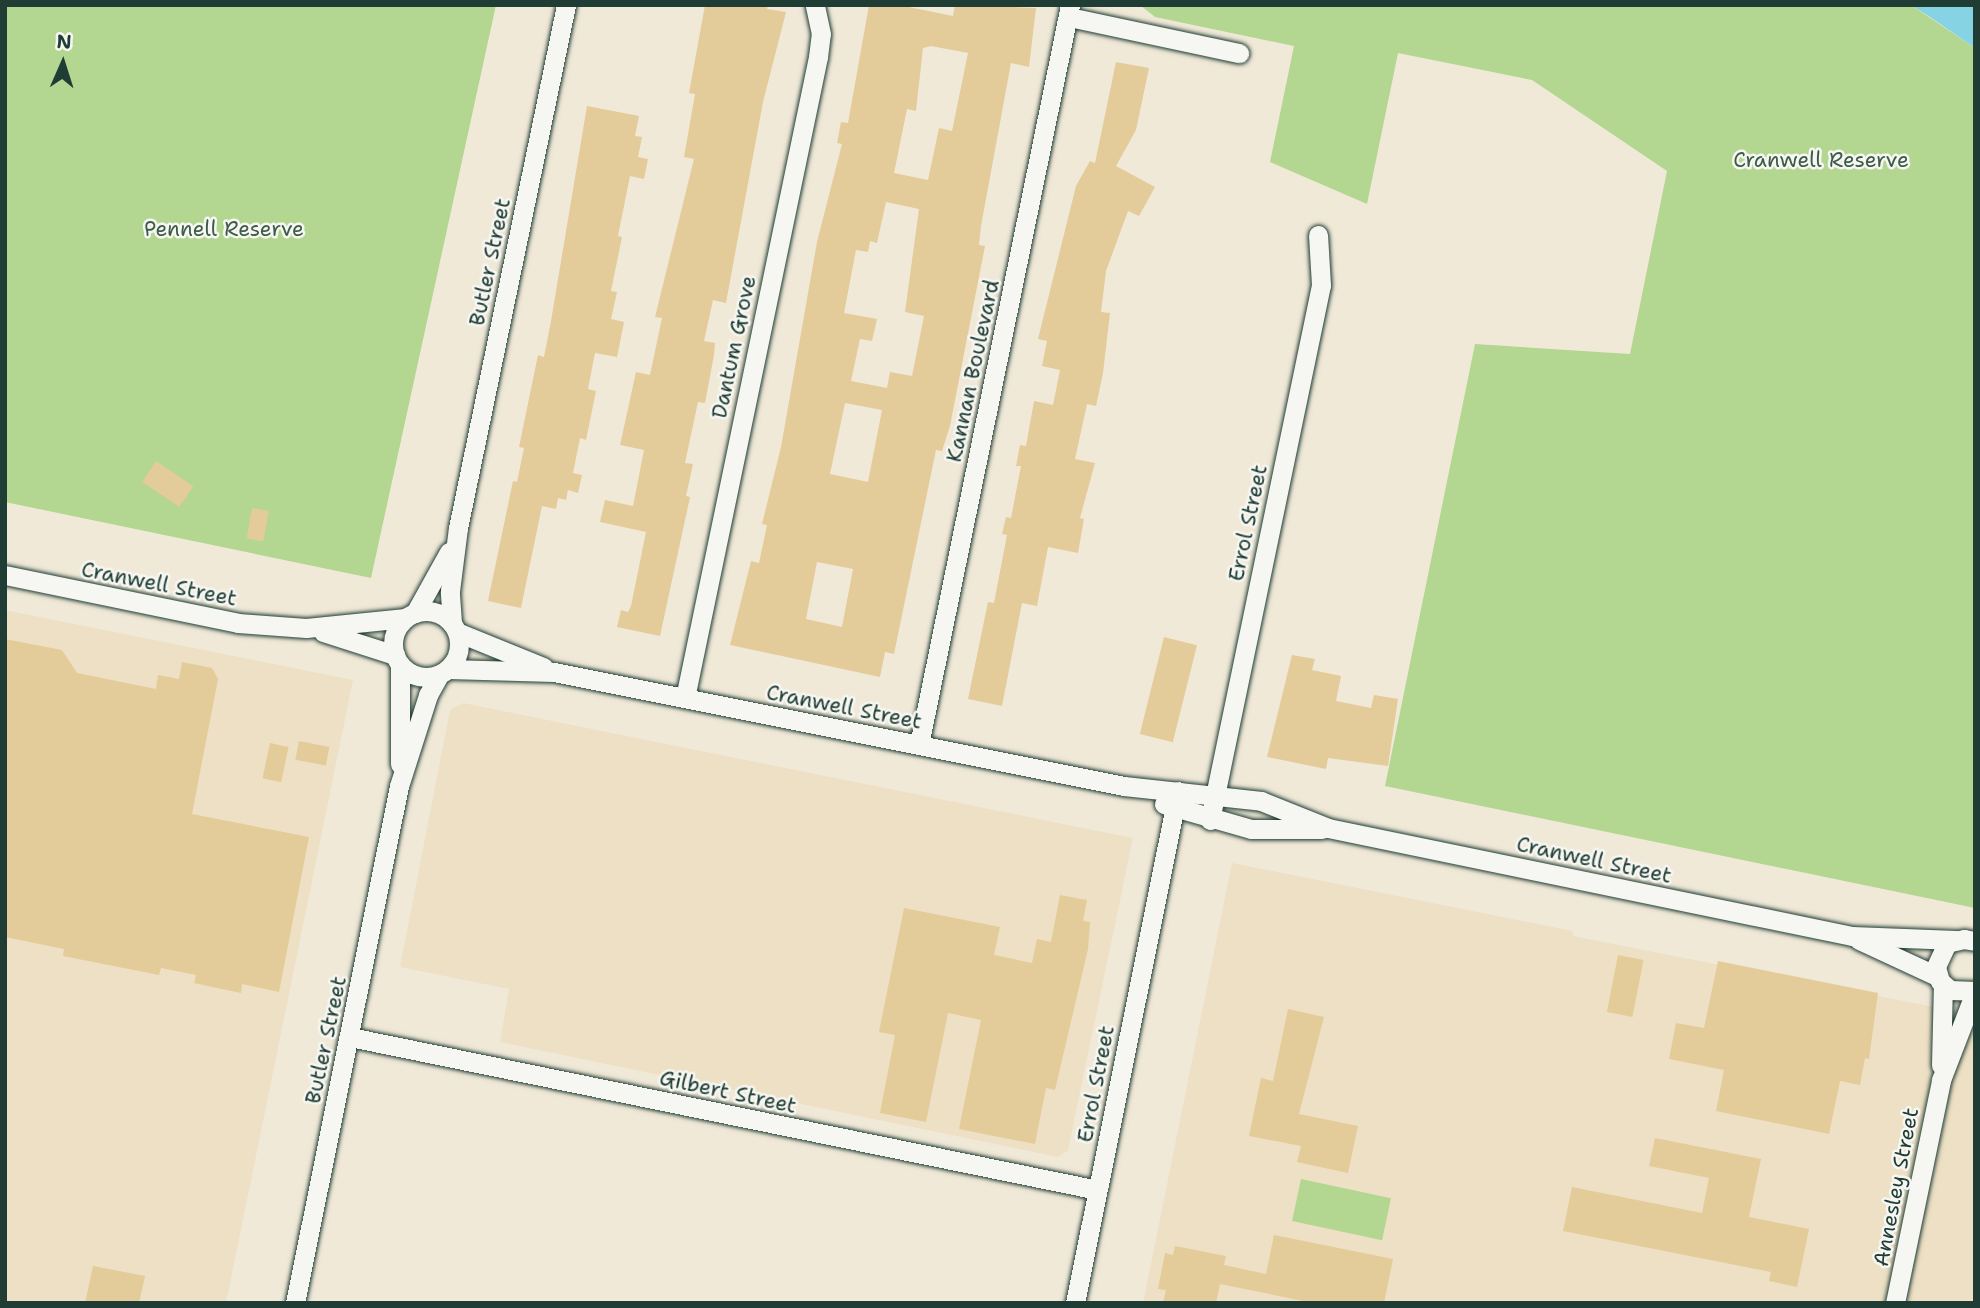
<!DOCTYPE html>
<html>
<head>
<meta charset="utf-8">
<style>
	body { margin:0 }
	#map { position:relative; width:1980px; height:1308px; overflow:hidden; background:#f1e9d8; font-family:"Shantell Sans",sans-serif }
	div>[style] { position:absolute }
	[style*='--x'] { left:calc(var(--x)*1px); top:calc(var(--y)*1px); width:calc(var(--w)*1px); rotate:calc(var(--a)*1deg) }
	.built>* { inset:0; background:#ede0c5 }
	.green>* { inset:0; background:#b3d691; transform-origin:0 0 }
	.water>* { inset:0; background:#85d3e3 }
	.building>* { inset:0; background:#e4cb9a; transform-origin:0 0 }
	.roads { filter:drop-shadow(0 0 2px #1f3d34) drop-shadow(0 0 2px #1f3d34) }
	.minor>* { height:19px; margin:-9.5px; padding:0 9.5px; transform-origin:9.5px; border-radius:9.5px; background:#f6f6f2 }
	.minor>.ring { margin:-9.5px; padding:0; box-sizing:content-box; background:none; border:19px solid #f6f6f2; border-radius:50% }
	span { translate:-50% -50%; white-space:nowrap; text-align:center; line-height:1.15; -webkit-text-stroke:5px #f6f6f2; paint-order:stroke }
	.park-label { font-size:21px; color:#3d5c47 }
	.street-label { font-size:21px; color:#1f3d34 }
	.frame { position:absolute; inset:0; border:7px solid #1f3d34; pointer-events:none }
	.north { position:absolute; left:28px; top:28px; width:70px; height:70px; -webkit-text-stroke:5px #f6f6f2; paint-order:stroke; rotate:3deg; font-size:19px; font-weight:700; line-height:28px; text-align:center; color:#1f3d34 }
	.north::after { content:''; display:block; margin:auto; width:24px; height:32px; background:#1f3d34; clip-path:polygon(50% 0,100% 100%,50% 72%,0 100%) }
</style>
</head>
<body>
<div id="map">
	<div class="built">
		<i style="clip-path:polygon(5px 610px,353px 680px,226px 1303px,5px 1303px)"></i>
		<i style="clip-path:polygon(463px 703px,1133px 838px,1068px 1150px,1058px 1157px,500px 1042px,509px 989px,400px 967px,450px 710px)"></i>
		<i style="clip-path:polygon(1232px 863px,1573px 931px,1573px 936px,1975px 1015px,1975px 1303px,1143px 1303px)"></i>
	</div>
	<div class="green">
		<i style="clip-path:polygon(5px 5px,496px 5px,371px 578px,5px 502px)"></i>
		<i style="clip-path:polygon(1140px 5px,1911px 5px,1975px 48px,1975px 908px,1385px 786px,1475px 344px,1630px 354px,1667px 171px,1532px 80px,1398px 53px,1367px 204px,1270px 162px,1294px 46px,1155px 17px)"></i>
		<i style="left:1301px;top:1179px;width:92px;height:43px;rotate:12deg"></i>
	</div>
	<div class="water">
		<i style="clip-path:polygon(1911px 5px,1975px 5px,1975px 48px,1933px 19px)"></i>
	</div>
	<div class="building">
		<i style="clip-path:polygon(705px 5px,768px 5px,767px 9px,786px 12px,763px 102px,726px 303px,713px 300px,704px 341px,715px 343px,714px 355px,705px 403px,698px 402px,685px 463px,693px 464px,686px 496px,690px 497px,660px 636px,617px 627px,621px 610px,628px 612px,631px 606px,646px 532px,600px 522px,605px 500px,633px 506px,644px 450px,620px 445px,636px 372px,650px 375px,662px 318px,655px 317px,694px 159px,684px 157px,695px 94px,689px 93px)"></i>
		<i style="clip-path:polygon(evenodd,869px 5px,899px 5px,953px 16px,955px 5px,1036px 8px,1029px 67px,1011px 63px,981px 226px,979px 245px,985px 246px,950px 426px,942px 451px,936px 450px,894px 654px,885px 652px,880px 677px,730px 645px,751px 561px,759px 563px,767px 525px,762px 524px,781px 447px,817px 242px,842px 144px,837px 143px,841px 122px,848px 123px,869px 5px,931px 46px,968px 53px,952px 131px,939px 128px,928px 180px,894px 173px,907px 109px,916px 111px,923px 48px,931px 46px,869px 5px,886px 202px,919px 209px,905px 312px,924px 316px,912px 376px,890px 372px,887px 388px,851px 381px,860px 339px,872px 341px,877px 319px,844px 313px,856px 250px,868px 252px,870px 241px,877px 243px,886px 202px,869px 5px,845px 403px,882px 410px,868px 482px,830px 474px,845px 403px,869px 5px,817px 562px,853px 569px,842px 627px,806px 619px,817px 562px)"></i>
		<i style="clip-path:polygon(1116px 62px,1149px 68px,1136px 130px,1116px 166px,1155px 187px,1139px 216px,1128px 211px,1106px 271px,1101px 312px,1110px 313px,1103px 373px,1096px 406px,1087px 404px,1075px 459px,1095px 463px,1080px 518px,1084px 519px,1078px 553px,1048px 547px,1037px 606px,1022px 603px,1002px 706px,968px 699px,988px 602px,994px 603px,1007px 535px,1002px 534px,1006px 517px,1011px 518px,1021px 466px,1016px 466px,1020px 445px,1026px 446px,1034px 401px,1053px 405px,1060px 370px,1042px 366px,1047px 341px,1038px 339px,1076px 186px,1090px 161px,1095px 163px)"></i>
		<i style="clip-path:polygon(587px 106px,639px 116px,635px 136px,642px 137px,638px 157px,648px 159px,644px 179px,630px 176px,618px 236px,622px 237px,611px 291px,617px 292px,611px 319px,624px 322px,617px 357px,595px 353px,588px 389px,596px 391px,586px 440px,580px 438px,573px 473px,582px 475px,578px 493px,568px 490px,566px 500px,558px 498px,556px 509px,542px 506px,521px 608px,488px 601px,513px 481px,517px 482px,524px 448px,519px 447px,538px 355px,544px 357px,551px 321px)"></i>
		<i style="left:156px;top:461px;width:45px;height:25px;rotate:34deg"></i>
		<i style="left:252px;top:508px;width:17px;height:31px;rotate:10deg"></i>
		<i style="left:1164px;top:637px;width:34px;height:100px;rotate:14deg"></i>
		<i style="clip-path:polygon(5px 639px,62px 650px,77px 673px,156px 689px,158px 675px,179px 679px,182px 662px,212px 668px,218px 679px,192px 814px,309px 837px,279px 992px,242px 984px,241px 993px,217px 988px,194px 983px,196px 975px,161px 968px,159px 975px,63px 956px,64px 949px,5px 937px)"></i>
		<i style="clip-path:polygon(1292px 655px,1315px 659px,1312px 670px,1341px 676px,1336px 701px,1371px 708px,1374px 695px,1398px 699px,1388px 766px,1328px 758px,1326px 769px,1267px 757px)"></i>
		<i style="left:299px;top:741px;width:31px;height:19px;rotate:11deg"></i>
		<i style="left:270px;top:743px;width:19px;height:36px;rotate:12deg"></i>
		<i style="clip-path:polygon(1060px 895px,1087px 900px,1083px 921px,1090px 922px,1088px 949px,1055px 1090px,1046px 1088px,1035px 1144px,959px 1129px,981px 1020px,948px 1013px,926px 1122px,880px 1113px,895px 1035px,879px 1032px,904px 908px,1000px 927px,994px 955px,1032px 963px,1037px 939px,1051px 942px)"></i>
		<i style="left:1618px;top:955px;width:26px;height:58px;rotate:11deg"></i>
		<i style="clip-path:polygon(1718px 961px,1878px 993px,1869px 1059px,1865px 1058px,1860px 1085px,1840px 1081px,1829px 1134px,1716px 1111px,1724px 1070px,1669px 1059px,1676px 1023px,1704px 1028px)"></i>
		<i style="clip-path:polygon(1288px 1009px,1324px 1017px,1299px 1114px,1358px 1126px,1348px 1173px,1297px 1162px,1301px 1146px,1249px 1136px,1261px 1078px,1273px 1081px)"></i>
		<i style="clip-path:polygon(1655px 1138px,1761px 1159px,1749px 1217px,1809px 1229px,1797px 1287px,1769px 1281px,1771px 1272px,1563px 1231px,1572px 1187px,1702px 1213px,1709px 1178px,1649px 1166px)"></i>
		<i style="clip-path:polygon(1274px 1235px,1393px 1259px,1384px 1303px,1313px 1303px,1220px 1284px,1216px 1303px,1163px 1303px,1166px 1290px,1158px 1289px,1165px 1253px,1173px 1255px,1175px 1246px,1226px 1256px,1224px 1265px,1266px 1274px)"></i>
		<i style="clip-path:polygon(93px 1266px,145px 1276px,139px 1303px,85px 1303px)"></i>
	</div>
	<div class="roads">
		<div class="minor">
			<i style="--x:1069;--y:17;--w:174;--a:12"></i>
			<i style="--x:5;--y:575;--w:238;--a:11.6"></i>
			<i style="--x:238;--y:623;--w:68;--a:4.2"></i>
			<i style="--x:306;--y:628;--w:100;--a:-5.7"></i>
			<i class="ring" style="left:393px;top:611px;width:47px;height:47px"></i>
			<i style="--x:415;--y:613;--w:70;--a:-60.9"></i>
			<i style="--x:452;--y:623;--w:32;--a:-94"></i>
			<i style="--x:450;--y:591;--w:64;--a:-82.8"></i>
			<i style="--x:458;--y:528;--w:534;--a:-78.33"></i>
			<i style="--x:323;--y:632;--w:76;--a:17.7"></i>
			<i style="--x:457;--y:632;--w:93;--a:22.1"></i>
			<i style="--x:448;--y:669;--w:106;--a:1.6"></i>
			<i style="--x:554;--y:672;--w:581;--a:11.31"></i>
			<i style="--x:1124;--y:786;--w:138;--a:6.2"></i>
			<i style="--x:1261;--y:801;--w:72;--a:21.9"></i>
			<i style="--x:1328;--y:828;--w:535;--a:11.65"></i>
			<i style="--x:1852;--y:936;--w:104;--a:2.2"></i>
			<i style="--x:685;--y:698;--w:655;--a:-78.28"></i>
			<i style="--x:818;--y:57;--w:23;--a:-83"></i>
			<i style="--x:821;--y:34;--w:30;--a:-102"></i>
			<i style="--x:919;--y:745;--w:755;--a:-78.47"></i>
			<i style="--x:400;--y:764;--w:99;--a:-90"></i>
			<i style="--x:1164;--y:804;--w:91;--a:16"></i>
			<i style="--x:1251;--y:829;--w:71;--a:0"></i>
			<i style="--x:1210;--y:820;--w:546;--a:-78.28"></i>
			<i style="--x:1321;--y:285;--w:50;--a:-93.4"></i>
			<i style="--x:1859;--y:940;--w:86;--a:24.8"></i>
			<i style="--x:1975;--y:941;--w:11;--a:-170"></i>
			<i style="--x:1964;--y:939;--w:17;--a:167"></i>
			<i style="--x:1947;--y:943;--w:26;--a:115"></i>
			<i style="--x:1936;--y:967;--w:15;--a:74"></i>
			<i style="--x:1940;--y:981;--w:13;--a:42"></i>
			<i style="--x:1950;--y:990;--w:25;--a:2"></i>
			<i style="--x:350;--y:1037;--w:763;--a:11.56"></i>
			<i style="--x:1941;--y:1065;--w:80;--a:-88.6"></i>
			<i style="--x:295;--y:1303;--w:527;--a:-78.63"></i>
			<i style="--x:399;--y:786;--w:96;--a:-72.3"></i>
			<i style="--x:428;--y:695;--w:23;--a:-61"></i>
			<i style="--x:1075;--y:1303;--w:522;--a:-78.63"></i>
			<i style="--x:1895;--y:1303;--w:228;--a:-78.3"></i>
			<i style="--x:1941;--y:1080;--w:94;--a:-68.9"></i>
		</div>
	</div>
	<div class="park-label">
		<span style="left:1821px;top:160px">Cranwell Reserve</span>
		<span style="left:224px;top:229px">Pennell Reserve</span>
	</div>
	<div class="street-label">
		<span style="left:490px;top:262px;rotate:-78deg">Butler Street</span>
		<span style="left:734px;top:347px;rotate:-78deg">Dantum Grove</span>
		<span style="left:973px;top:371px;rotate:-78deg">Kannan Boulevard</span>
		<span style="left:1248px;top:523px;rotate:-78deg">Errol Street</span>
		<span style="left:159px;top:584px;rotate:11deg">Cranwell Street</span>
		<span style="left:844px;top:707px;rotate:11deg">Cranwell Street</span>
		<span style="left:1594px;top:860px;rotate:12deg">Cranwell Street</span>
		<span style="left:326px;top:1040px;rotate:-78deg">Butler Street</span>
		<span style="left:1096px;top:1084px;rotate:-79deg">Errol Street</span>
		<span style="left:728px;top:1092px;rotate:12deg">Gilbert Street</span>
		<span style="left:1896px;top:1187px;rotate:-79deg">Annesley Street</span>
	</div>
	<div class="frame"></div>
	<div class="north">N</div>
</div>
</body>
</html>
